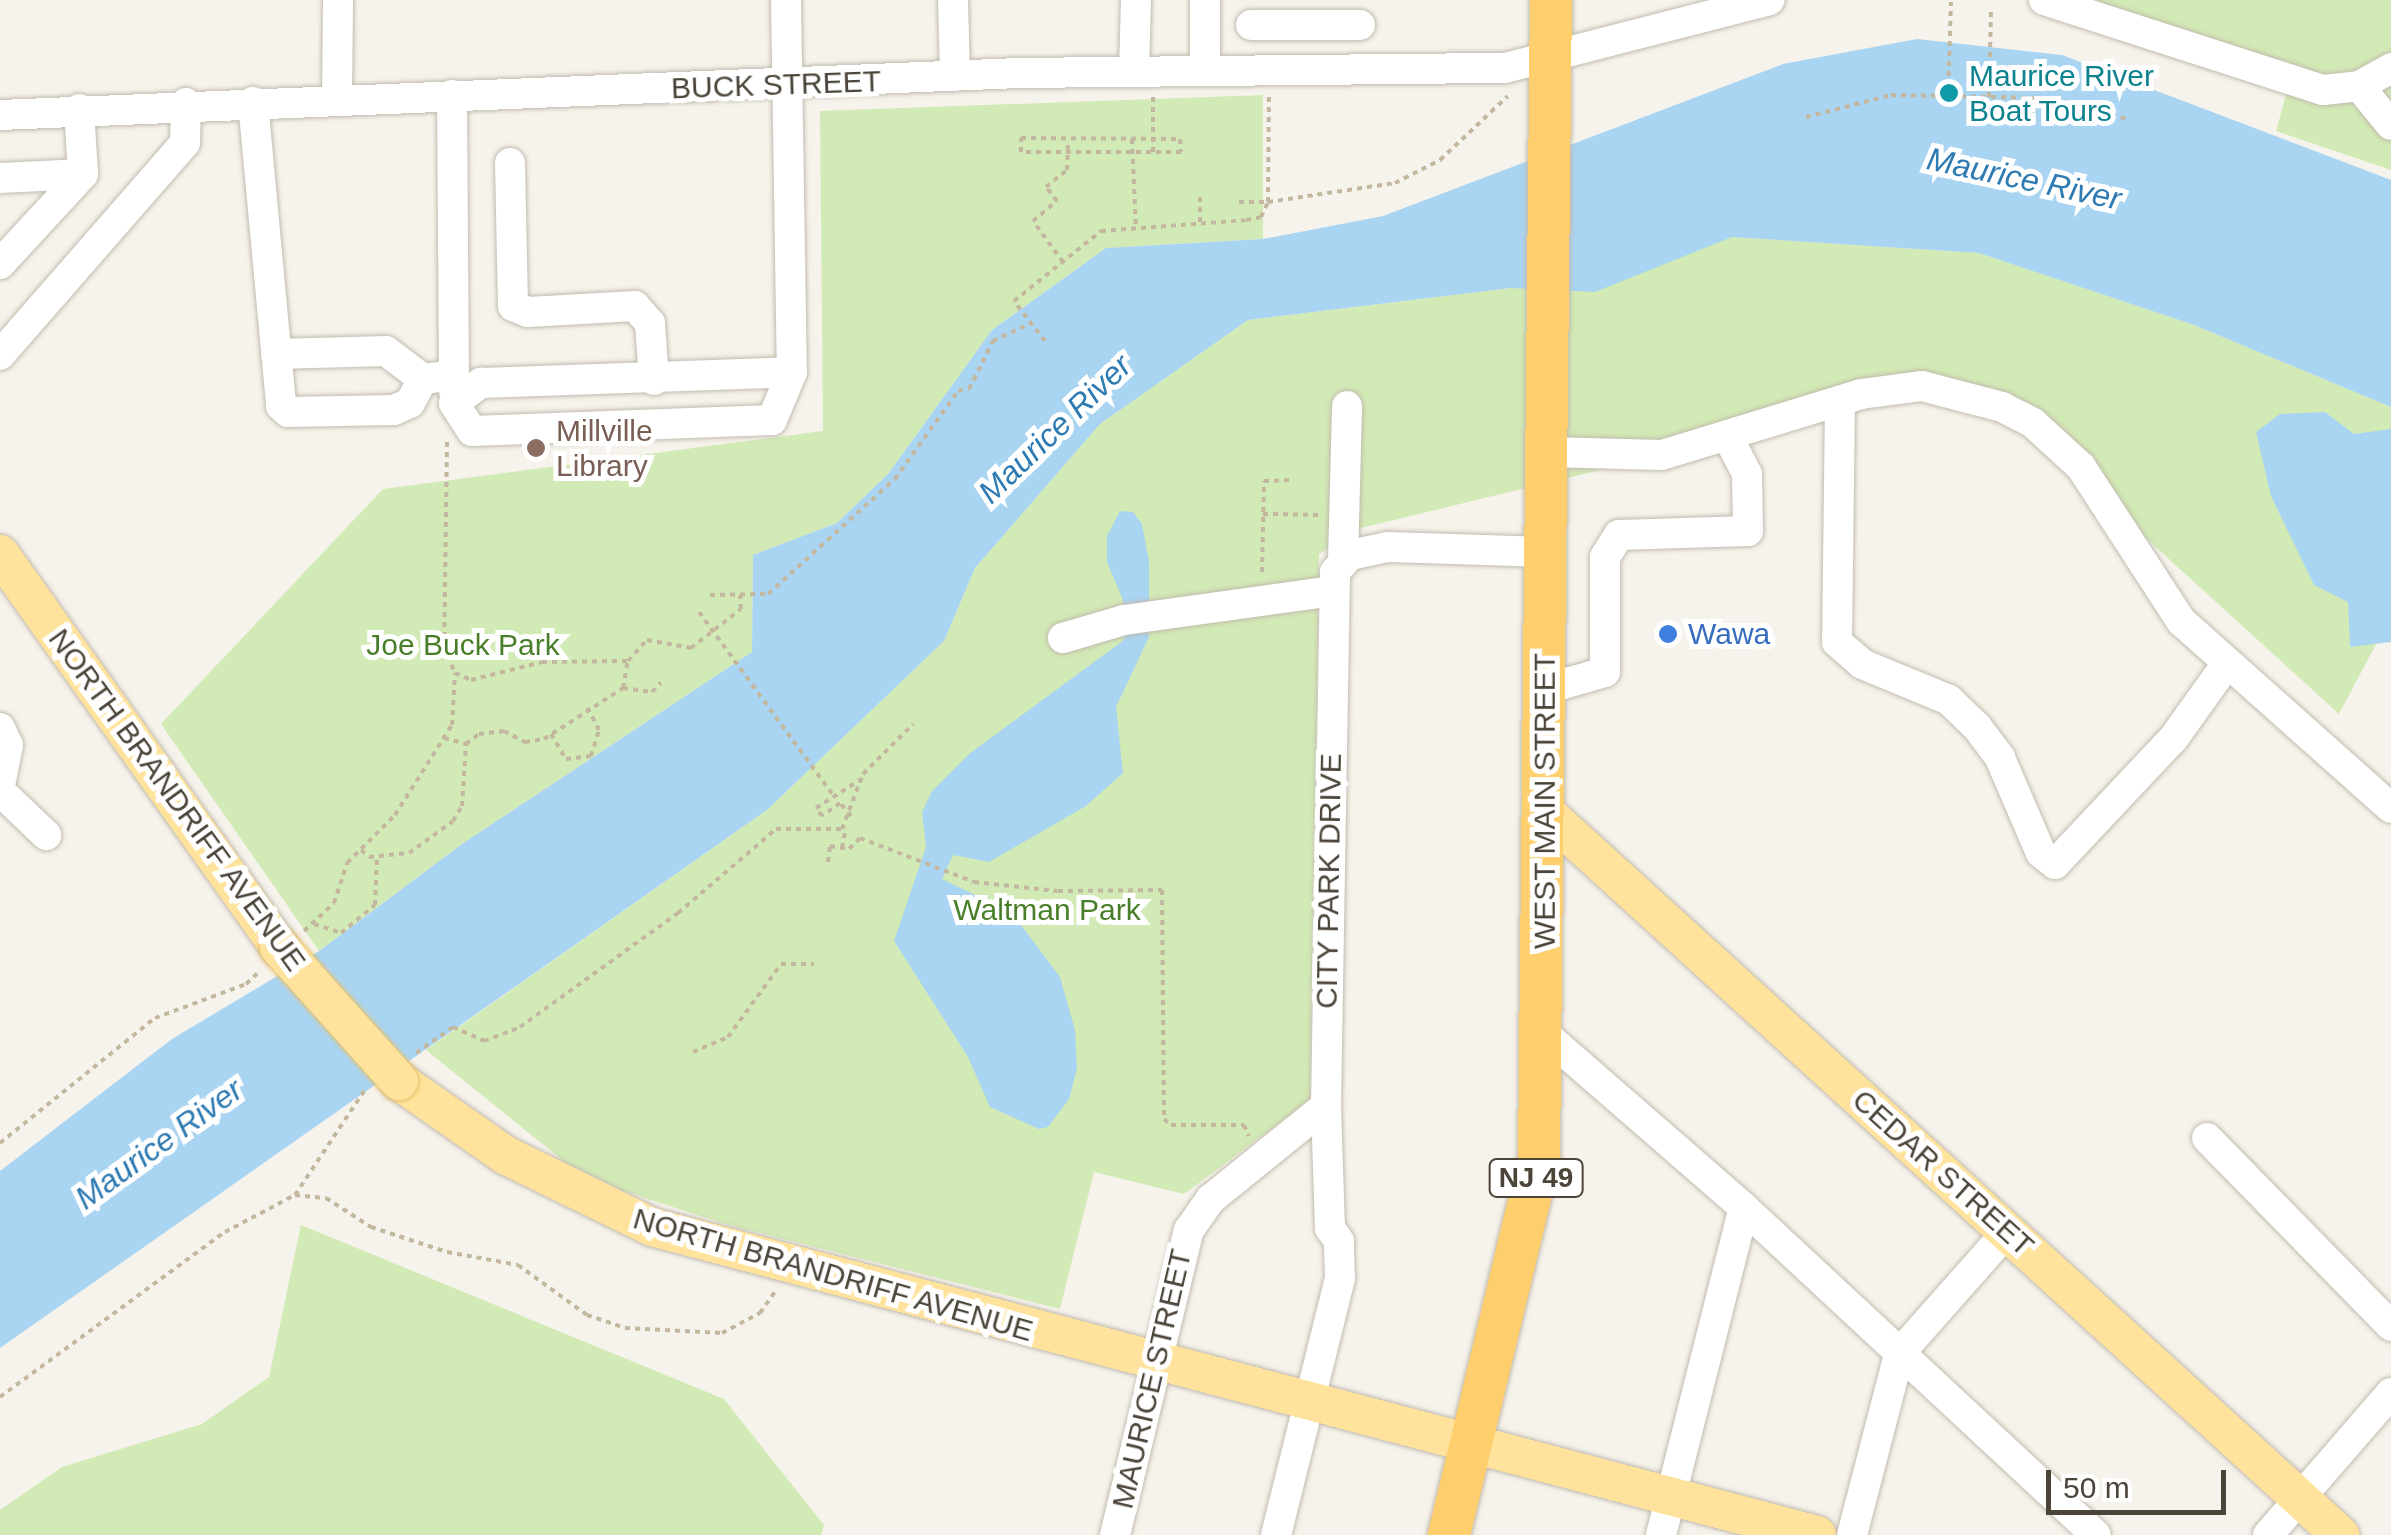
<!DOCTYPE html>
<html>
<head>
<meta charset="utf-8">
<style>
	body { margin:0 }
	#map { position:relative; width:2391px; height:1535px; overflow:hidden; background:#f6f3ec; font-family:Helvetica,sans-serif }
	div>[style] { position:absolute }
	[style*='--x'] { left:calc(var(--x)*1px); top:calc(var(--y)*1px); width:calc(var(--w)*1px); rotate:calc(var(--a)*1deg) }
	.green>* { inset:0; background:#d2eab5 }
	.water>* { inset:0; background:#a9d4f2 }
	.path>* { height:4px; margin-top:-2px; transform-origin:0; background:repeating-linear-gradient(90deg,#c4b79f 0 5px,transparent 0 10px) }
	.roads { filter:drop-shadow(0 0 2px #c2bbae) drop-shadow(0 0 2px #c2bbae) }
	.minor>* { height:30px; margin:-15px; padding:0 15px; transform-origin:15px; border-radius:15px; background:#fff }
	.major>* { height:38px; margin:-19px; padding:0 19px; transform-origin:19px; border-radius:19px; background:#ffe39c }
	.highway>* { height:42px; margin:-21px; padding:0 21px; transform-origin:21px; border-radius:21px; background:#ffcf6e }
	.bridges { filter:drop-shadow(0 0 2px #e6c16a) drop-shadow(0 0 2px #e6c16a) }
	.major-bridge>* { height:38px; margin:-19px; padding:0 19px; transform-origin:19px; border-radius:19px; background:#ffe39c }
	.dots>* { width:28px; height:28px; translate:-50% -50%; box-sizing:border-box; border:5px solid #fff; border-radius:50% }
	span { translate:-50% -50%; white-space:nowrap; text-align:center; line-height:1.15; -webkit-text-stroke:10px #fff; paint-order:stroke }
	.shield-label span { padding:2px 8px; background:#fff; border:2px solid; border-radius:8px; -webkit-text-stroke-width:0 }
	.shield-label { font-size:28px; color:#4b4439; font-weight:700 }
	.culture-label { font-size:30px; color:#0d838f }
	.left { translate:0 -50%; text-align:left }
	.street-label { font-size:30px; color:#4b4439 }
	.education-label { font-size:30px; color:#785e54 }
	.shop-label { font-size:30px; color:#366cbe }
	.park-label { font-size:30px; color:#4a7f2a }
	.water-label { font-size:32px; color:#2e7ab2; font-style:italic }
	.scale { position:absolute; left:2046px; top:1470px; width:180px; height:45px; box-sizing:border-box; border:5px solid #4b4439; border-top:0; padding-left:12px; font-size:30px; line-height:35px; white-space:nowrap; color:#4b4439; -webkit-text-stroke:8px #fff; paint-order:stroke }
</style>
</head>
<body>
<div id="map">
	<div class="green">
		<i style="clip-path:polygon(2063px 0,2391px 0,2391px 170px,2276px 131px,2290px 81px)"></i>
		<i style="clip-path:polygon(1263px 95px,1263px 239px,1106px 248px,992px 330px,888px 474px,837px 523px,753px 555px,752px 652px,462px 844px,319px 951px,161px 724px,383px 489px,823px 431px,820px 111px)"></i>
		<i style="clip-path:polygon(1732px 237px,1979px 253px,2194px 325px,2391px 407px,2391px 616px,2339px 714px,2002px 407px,1933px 378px,1662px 455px,1361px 528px,1319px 554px,1310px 1100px,1184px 1194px,1094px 1172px,1060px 1309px,728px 1225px,624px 1191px,566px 1163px,426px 1050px,767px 810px,944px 641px,975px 568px,1100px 424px,1248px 320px,1511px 288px)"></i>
		<i style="clip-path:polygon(301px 1225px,724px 1399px,824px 1525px,821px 1535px,0 1535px,0 1510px,62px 1467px,202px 1424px,269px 1377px)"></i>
	</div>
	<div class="water">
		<i style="clip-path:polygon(1917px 39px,2062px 55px,2391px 180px,2391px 407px,2194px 325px,1979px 253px,1732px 237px,1595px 292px,1511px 288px,1248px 320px,1100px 424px,975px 568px,944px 641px,767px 810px,0 1348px,0 1171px,172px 1039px,319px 951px,462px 844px,752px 652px,753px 555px,837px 523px,888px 474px,992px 330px,1106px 248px,1263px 239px,1383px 216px,1783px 64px)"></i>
		<i style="clip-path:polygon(2325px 412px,2354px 434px,2391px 429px,2391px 642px,2350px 647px,2348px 602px,2314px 585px,2271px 496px,2256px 432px,2280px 414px)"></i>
		<i style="clip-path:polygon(1120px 511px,1133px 512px,1142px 524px,1149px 562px,1149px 637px,1116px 707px,1123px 773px,1086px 806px,989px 862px,953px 855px,942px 879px,1012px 913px,1060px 977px,1075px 1030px,1077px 1068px,1069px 1099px,1048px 1127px,1039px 1129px,990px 1107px,968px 1057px,894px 941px,926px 847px,922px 812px,932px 791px,969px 754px,1124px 640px,1123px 600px,1107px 562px,1107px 536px)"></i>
	</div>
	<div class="path">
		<i style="--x:1948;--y:96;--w:94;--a:-88.2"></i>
		<i style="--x:1989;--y:97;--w:87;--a:-88.7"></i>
		<i style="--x:1806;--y:117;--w:88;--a:-14.5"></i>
		<i style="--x:1891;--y:95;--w:152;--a:1.1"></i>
		<i style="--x:2043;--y:98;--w:88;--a:13.9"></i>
		<i style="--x:1021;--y:138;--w:159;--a:0.4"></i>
		<i style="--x:1180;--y:139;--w:13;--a:86"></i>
		<i style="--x:1181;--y:152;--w:160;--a:180"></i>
		<i style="--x:1021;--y:152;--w:14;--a:-90"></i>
		<i style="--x:1132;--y:139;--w:90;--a:87.5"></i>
		<i style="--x:1153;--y:152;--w:55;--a:-90"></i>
		<i style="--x:1239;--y:202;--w:29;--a:0"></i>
		<i style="--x:1268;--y:202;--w:107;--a:-89.5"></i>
		<i style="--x:1200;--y:222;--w:25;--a:-90"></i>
		<i style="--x:1063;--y:262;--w:51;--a:-126.2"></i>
		<i style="--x:1033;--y:221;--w:31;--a:-40"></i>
		<i style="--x:1057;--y:201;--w:18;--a:-128"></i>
		<i style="--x:1046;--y:187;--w:27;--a:-39"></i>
		<i style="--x:1067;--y:170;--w:30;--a:-88"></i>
		<i style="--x:1045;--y:341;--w:51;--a:-127.8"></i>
		<i style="--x:1014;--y:301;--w:112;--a:-38.8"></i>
		<i style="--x:1101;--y:231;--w:145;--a:-4.3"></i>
		<i style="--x:1246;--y:220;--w:15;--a:-11"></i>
		<i style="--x:1261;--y:217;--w:17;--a:-65"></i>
		<i style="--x:1268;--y:202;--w:128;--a:-8.5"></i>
		<i style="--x:1395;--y:183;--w:51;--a:-27.1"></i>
		<i style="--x:1440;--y:160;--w:93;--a:-43.3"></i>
		<i style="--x:447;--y:442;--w:204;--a:90.8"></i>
		<i style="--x:444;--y:646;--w:29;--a:68"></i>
		<i style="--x:455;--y:673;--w:17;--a:24"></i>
		<i style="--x:471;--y:680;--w:73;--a:-14.2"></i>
		<i style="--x:542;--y:662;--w:86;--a:-0.7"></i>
		<i style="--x:1263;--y:514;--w:55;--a:1"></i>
		<i style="--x:1262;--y:572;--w:91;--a:-88.7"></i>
		<i style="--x:1264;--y:481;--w:28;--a:-2"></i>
		<i style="--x:710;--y:595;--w:58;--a:-1"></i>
		<i style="--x:768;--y:594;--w:171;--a:-42.2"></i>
		<i style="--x:895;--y:479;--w:108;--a:-54.4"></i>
		<i style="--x:958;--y:391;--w:11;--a:-10"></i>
		<i style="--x:969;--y:389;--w:54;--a:-63.4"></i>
		<i style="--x:993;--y:341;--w:42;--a:-25.3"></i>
		<i style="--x:699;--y:612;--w:227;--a:53.8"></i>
		<i style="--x:623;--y:688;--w:29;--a:8"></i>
		<i style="--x:652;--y:692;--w:13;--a:-48"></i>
		<i style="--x:551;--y:734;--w:29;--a:59"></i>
		<i style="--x:566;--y:759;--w:25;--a:-7"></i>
		<i style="--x:591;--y:756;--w:27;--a:-73"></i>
		<i style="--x:599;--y:730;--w:27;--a:-117"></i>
		<i style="--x:444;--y:738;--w:23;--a:15"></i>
		<i style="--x:466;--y:744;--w:16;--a:-38"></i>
		<i style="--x:479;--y:734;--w:25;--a:-7"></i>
		<i style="--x:504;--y:731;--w:24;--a:28"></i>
		<i style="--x:525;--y:742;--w:19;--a:-9"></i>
		<i style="--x:544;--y:739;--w:94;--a:-32.8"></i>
		<i style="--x:623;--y:688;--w:27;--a:-80"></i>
		<i style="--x:628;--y:661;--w:28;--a:-48"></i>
		<i style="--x:647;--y:640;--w:45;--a:10.3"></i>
		<i style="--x:691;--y:648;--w:63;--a:-38"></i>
		<i style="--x:741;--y:609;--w:14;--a:-94"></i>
		<i style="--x:851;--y:816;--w:17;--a:-130"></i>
		<i style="--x:840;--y:803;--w:22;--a:144"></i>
		<i style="--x:822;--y:816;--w:10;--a:-127"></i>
		<i style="--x:816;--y:808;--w:52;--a:-32.5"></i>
		<i style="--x:842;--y:848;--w:20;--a:-79"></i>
		<i style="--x:361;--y:850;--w:11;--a:41"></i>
		<i style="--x:369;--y:857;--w:40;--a:-5.7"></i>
		<i style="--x:409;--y:853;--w:54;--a:-36"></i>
		<i style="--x:453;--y:821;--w:17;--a:-59"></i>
		<i style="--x:462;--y:806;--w:62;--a:-86.3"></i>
		<i style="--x:828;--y:862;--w:16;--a:-83"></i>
		<i style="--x:830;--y:846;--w:19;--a:9"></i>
		<i style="--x:849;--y:849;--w:16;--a:-45"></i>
		<i style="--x:860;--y:838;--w:122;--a:21.1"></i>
		<i style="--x:974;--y:882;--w:84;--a:6.1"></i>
		<i style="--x:1058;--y:891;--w:104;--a:-0.6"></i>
		<i style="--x:1162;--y:890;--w:229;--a:89.5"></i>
		<i style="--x:1164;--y:1119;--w:9;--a:41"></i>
		<i style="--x:1171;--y:1125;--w:73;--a:0"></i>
		<i style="--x:1244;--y:1125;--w:12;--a:66"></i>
		<i style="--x:314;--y:924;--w:28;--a:18"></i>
		<i style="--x:341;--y:933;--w:44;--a:-39.5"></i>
		<i style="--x:375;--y:905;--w:47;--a:-87.6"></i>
		<i style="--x:304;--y:931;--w:41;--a:-43"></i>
		<i style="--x:334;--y:903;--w:42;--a:-72"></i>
		<i style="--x:347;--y:863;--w:68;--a:-45"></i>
		<i style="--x:395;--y:815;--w:107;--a:-57.7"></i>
		<i style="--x:452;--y:725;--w:52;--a:-86.7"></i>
		<i style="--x:693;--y:1052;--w:38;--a:-23"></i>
		<i style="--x:728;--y:1037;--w:90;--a:-54"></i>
		<i style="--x:781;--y:964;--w:33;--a:0"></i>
		<i style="--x:416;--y:1053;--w:45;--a:-35.1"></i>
		<i style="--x:453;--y:1027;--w:34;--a:24"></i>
		<i style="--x:484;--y:1041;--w:39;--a:-21"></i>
		<i style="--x:520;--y:1027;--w:195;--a:-35.8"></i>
		<i style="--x:678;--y:913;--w:129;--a:-40.6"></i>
		<i style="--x:776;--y:829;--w:66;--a:0"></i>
		<i style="--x:842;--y:829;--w:59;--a:-69.1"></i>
		<i style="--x:863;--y:774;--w:71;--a:-45"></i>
		<i style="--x:0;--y:1143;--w:199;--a:-38.9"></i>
		<i style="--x:155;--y:1018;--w:97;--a:-20.5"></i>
		<i style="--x:246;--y:984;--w:19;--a:-43"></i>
		<i style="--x:295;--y:1195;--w:125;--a:-56.4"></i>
		<i style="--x:0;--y:1397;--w:279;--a:-36.3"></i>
		<i style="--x:225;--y:1232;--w:79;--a:-27.9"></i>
		<i style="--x:295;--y:1195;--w:31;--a:6"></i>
		<i style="--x:326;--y:1198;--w:54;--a:32.8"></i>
		<i style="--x:371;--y:1227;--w:80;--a:18.2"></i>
		<i style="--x:447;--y:1252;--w:72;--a:10.4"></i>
		<i style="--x:518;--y:1265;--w:85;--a:35.9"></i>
		<i style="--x:587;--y:1315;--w:40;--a:18.9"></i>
		<i style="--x:625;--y:1328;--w:97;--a:3"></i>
		<i style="--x:722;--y:1333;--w:43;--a:-27.8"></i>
		<i style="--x:760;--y:1313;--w:28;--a:-55"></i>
	</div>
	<div class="roads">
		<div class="minor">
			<i style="--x:786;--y:0;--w:372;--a:89.1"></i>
			<i style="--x:792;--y:372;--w:52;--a:112.6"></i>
			<i style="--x:772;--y:420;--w:300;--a:177.9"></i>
			<i style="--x:472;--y:431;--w:33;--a:-123"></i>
			<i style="--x:454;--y:403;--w:34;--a:-37"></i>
			<i style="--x:481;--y:383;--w:311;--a:-2"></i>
			<i style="--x:953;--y:0;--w:76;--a:88.5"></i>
			<i style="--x:2044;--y:0;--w:293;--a:17.9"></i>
			<i style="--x:2323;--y:90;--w:36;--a:-6"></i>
			<i style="--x:2359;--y:86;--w:37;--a:-29"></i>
			<i style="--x:1251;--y:25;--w:109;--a:0"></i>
			<i style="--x:1205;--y:70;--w:70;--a:-90"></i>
			<i style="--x:1134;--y:71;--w:71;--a:-88.4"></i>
			<i style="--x:2359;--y:86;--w:50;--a:50.6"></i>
			<i style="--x:452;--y:95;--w:297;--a:89.6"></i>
			<i style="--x:337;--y:99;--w:99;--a:-89.4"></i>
			<i style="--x:253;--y:102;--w:305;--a:84.7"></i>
			<i style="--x:281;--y:406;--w:9;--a:41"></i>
			<i style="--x:288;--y:412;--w:106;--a:-1.1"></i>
			<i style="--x:394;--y:410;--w:17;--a:-24"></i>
			<i style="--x:410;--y:403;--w:27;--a:-62"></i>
			<i style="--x:423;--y:379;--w:31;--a:-7"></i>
			<i style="--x:0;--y:115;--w:1018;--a:-2.36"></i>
			<i style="--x:1017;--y:73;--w:488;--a:-0.6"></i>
			<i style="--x:1505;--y:68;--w:273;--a:-14.4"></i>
			<i style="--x:510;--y:163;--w:143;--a:88.8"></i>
			<i style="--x:513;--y:306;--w:16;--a:22"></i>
			<i style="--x:528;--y:312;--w:107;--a:-3.2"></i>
			<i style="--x:635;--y:306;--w:23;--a:49"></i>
			<i style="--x:650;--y:323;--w:57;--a:86"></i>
			<i style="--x:0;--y:178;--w:83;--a:-2.8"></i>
			<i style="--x:0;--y:264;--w:122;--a:-47.3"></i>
			<i style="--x:83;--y:174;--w:65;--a:-93.5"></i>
			<i style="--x:276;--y:354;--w:110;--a:-1.6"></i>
			<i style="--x:386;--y:351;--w:46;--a:37.1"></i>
			<i style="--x:0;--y:355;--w:281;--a:-48.9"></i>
			<i style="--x:185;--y:143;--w:40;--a:-88.6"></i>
			<i style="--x:1840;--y:401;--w:241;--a:90.7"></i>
			<i style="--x:1837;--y:642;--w:33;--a:41"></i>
			<i style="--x:1862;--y:664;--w:94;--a:22.5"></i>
			<i style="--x:1949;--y:700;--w:39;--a:44"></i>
			<i style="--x:1977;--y:727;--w:39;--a:53"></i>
			<i style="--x:2000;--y:758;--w:103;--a:66.7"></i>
			<i style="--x:2041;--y:853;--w:18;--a:38"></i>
			<i style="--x:2055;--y:864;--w:172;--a:-46.7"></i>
			<i style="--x:2173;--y:739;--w:91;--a:-54.4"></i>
			<i style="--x:1548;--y:452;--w:114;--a:1.5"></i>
			<i style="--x:1662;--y:455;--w:208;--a:-17"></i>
			<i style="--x:1861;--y:394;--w:62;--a:-7.5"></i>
			<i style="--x:1922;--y:386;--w:83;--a:14.7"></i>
			<i style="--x:2002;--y:407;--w:35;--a:27"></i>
			<i style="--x:2033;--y:423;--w:65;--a:42.5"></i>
			<i style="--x:2081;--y:467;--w:184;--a:57"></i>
			<i style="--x:2181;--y:621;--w:281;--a:41.7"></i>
			<i style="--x:1343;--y:561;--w:155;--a:-88.5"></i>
			<i style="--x:1063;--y:638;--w:64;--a:-16.4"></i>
			<i style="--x:1124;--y:620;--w:212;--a:-7.9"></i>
			<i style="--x:1546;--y:689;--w:61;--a:-16.1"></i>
			<i style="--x:1605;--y:672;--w:115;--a:-90"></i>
			<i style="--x:1605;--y:557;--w:26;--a:-58"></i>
			<i style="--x:1619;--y:535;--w:129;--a:-1.8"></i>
			<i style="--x:1748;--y:531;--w:57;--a:-91"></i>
			<i style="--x:1747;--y:474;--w:42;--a:-117.2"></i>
			<i style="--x:0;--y:728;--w:19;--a:65"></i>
			<i style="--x:8;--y:745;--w:41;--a:101.3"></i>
			<i style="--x:0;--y:791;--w:64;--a:43.7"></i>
			<i style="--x:1543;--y:1033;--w:267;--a:41"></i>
			<i style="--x:1744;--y:1208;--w:480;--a:42.9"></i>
			<i style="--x:2207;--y:1138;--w:263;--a:45.6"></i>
			<i style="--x:1115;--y:1535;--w:314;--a:-76.4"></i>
			<i style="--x:1189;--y:1230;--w:38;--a:-55"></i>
			<i style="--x:1211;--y:1199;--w:148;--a:-39"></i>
			<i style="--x:1276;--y:1535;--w:265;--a:-76"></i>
			<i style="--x:1340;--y:1278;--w:37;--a:-92"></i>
			<i style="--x:1339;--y:1241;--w:16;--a:-125"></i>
			<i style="--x:1330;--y:1228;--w:122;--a:-91.9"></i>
			<i style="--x:1326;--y:1106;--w:534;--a:-89.03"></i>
			<i style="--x:1335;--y:572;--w:23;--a:-49"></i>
			<i style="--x:1350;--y:555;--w:40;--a:-12"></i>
			<i style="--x:1389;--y:547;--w:158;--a:1.8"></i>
			<i style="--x:1661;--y:1535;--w:337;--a:-75.8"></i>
			<i style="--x:1852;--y:1535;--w:187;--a:-75.4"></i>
			<i style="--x:1899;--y:1354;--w:163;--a:-48.5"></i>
			<i style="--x:2268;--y:1535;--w:188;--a:-49.1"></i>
		</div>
		<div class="major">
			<i style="--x:0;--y:554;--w:482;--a:54.6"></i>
			<i style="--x:1545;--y:812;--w:1075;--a:42.28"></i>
			<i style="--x:399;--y:1081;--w:129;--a:34.9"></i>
			<i style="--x:505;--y:1155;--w:164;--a:26.1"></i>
			<i style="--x:652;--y:1227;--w:1205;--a:14.81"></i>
		</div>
		<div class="highway">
			<i style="--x:1449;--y:1535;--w:387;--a:-76.5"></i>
			<i style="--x:1539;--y:1159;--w:1159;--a:-89.41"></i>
		</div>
	</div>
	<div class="bridges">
		<div class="major-bridge">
			<i style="--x:279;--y:947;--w:180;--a:48.2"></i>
		</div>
	</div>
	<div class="dots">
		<i style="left:1949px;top:93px;background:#0f9aa8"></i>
		<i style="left:536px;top:448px;background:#8d6e63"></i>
		<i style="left:1668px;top:634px;background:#3f7fe0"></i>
	</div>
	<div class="shield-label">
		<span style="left:1536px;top:1178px">NJ 49</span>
	</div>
	<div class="culture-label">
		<span class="left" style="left:1969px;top:93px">Maurice River<br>Boat Tours</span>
	</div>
	<div class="street-label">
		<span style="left:776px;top:85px;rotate:-2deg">BUCK STREET</span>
		<span style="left:177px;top:800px;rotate:54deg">NORTH BRANDRIFF AVENUE</span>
		<span style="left:1545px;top:801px;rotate:-90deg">WEST MAIN STREET</span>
		<span style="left:1329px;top:881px;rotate:-89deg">CITY PARK DRIVE</span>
		<span style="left:1943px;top:1173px;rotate:42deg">CEDAR STREET</span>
		<span style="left:833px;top:1275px;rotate:16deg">NORTH BRANDRIFF AVENUE</span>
		<span style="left:1152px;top:1379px;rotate:-77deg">MAURICE STREET</span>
	</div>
	<div class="education-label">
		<span class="left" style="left:556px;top:448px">Millville<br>Library</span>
	</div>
	<div class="shop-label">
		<span class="left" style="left:1688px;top:634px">Wawa</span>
	</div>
	<div class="park-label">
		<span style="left:463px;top:645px">Joe Buck Park</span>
		<span style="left:1047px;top:910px">Waltman Park</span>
	</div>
	<div class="water-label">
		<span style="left:2024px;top:179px;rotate:12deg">Maurice River</span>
		<span style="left:1055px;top:429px;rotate:-44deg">Maurice River</span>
		<span style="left:159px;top:1144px;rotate:-36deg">Maurice River</span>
	</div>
	<div class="scale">50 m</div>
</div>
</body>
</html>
